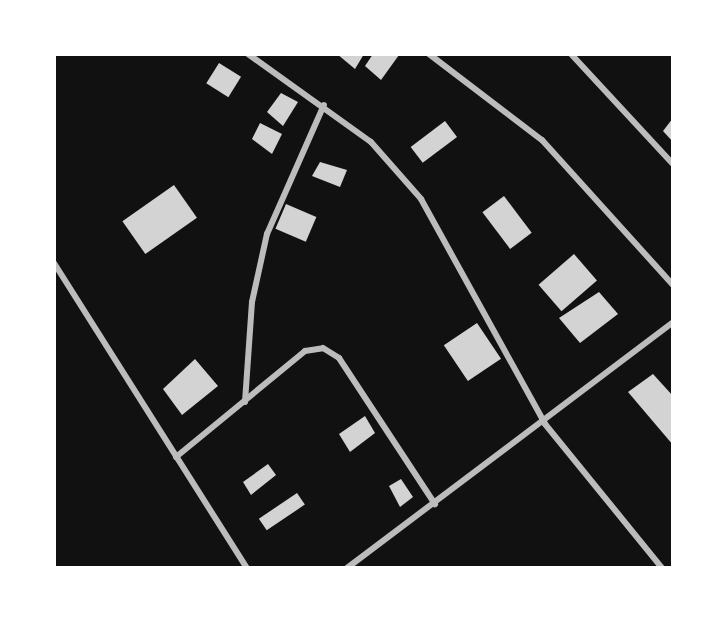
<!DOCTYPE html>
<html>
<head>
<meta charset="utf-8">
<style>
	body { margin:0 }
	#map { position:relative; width:727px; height:622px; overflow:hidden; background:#111; font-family:Jost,sans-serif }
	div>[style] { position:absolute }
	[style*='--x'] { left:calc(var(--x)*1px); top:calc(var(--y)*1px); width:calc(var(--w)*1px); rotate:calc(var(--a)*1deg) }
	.building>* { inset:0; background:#d3d3d3; transform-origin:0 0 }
	.minor>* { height:6px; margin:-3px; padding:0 3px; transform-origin:3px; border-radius:3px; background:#bcbcbc }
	span { translate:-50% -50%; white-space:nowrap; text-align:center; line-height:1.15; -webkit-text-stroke:6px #fff; paint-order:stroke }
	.frame { position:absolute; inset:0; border:56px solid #fff; pointer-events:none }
</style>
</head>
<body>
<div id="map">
	<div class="building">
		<i style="clip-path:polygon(337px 54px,364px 54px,355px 69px)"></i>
		<i style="clip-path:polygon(373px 54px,399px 55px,381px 80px,365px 66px)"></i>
		<i style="left:219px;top:63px;width:26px;height:24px;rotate:32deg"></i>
		<i style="clip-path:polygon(281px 93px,298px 102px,283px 126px,267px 112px)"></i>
		<i style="clip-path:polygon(673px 118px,673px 142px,663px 131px)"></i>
		<i style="left:445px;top:121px;width:20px;height:43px;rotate:53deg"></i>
		<i style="clip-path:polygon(260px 123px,282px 134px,272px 154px,252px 139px)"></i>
		<i style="clip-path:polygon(320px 162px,347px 170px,340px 187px,312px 176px)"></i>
		<i style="left:174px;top:185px;width:40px;height:63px;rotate:55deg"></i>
		<i style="left:504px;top:196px;width:46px;height:27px;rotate:53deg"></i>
		<i style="left:286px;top:204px;width:33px;height:27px;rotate:23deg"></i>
		<i style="left:574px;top:254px;width:35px;height:47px;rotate:49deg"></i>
		<i style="clip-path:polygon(599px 292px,618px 314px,580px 343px,559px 318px)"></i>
		<i style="left:477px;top:323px;width:43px;height:40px;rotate:56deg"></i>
		<i style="clip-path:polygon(195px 359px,218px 386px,182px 415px,163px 389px)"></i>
		<i style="clip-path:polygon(653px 374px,673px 396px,673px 445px,628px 392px)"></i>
		<i style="clip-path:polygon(365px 416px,375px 433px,350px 452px,339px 434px)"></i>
		<i style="clip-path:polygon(268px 464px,276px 475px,251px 495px,243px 482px)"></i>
		<i style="clip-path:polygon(401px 479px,413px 497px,400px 507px,389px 486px)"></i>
		<i style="left:297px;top:493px;width:14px;height:46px;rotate:56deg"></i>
	</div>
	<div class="minor">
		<i style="--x:248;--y:54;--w:151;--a:35.6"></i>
		<i style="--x:371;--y:142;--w:76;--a:48.7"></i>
		<i style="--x:421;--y:199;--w:257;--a:61.1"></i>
		<i style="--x:545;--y:424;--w:186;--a:50.9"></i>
		<i style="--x:429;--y:54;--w:142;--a:37.3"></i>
		<i style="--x:542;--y:140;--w:195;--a:47.9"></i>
		<i style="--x:571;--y:54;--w:150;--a:47.2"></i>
		<i style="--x:54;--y:263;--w:361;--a:57.7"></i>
		<i style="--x:245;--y:402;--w:100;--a:-86"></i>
		<i style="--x:252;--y:302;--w:70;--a:-77.6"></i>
		<i style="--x:267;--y:234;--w:141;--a:-66.2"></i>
		<i style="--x:176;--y:457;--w:167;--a:-39.4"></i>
		<i style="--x:305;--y:351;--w:18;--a:-9"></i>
		<i style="--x:323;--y:348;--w:19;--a:32"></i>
		<i style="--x:339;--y:358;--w:175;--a:56.7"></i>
		<i style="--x:347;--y:568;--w:408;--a:-37"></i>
	</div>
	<div class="frame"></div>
</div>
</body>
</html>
